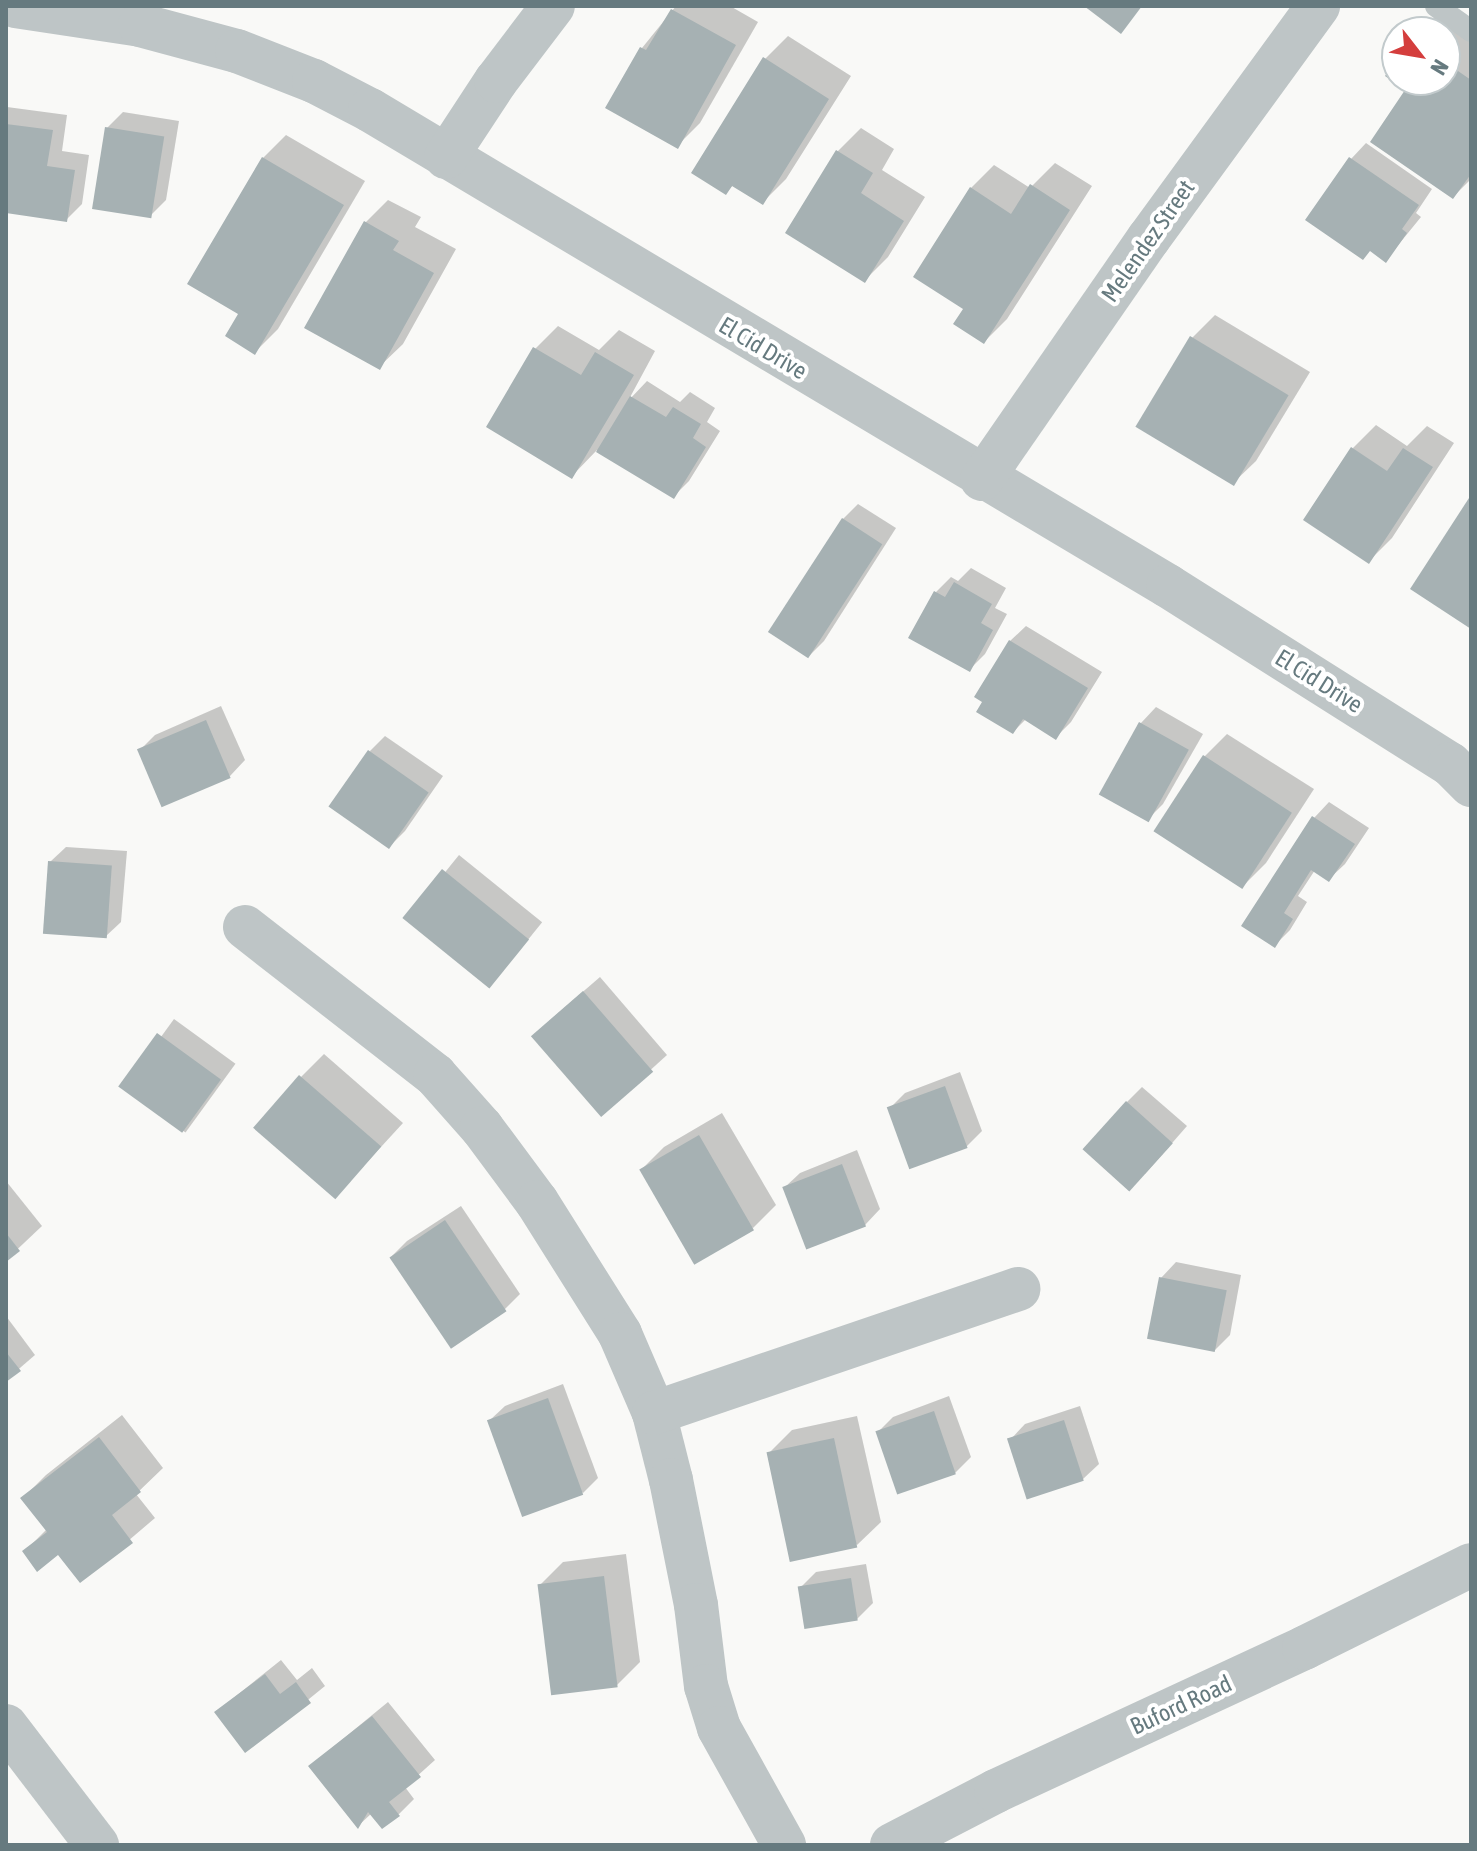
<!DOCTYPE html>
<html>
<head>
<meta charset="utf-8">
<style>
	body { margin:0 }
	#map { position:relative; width:1477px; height:1851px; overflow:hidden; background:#f9f9f7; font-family:"Asap Condensed",sans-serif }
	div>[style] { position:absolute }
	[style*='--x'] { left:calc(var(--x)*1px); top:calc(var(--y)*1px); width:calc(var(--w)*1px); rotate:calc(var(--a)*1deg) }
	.shadow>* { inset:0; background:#0003; transform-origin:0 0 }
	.building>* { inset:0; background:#a6b1b3; transform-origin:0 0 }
	.service>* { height:22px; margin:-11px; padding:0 11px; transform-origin:11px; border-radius:11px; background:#bec5c6 }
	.minor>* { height:44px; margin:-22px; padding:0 22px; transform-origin:22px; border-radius:22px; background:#bec5c6 }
	.tertiary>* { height:44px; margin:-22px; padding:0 22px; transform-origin:22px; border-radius:22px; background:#bec5c6 }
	span { translate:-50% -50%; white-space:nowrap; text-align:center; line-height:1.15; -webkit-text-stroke:8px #fff; paint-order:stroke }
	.street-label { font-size:24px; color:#667a7f }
	.frame { position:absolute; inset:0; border:8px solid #667a7f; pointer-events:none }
	.north { position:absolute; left:1381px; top:16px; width:80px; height:80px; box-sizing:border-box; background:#fff; border:2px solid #c2cacc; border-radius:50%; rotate:121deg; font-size:22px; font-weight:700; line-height:32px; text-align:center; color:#667a7f }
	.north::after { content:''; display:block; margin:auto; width:28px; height:36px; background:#d43e3d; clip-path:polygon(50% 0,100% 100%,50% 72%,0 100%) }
</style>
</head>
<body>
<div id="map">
	<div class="shadow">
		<i style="clip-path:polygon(676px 6px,730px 6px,758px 22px,700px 123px,677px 146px,642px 48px)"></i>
		<i style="clip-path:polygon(1436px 16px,1471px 41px,1471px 179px,1453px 197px,1408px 90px,1387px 76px,1397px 62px,1397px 80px,1445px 80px,1445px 32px,1420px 32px)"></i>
		<i style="clip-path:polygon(788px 36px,851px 76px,786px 179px,763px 202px,734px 184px,726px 193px,765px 59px)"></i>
		<i style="clip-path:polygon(7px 107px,67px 115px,62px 151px,89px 155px,82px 204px,66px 220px,6px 211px)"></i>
		<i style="clip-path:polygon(123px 112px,179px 121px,166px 200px,151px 215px,107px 128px)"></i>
		<i style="clip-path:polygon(861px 128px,894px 149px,882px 170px,925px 197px,888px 257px,865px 280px,788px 232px,838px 151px)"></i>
		<i style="clip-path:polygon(286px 135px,365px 181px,278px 329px,255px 352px,241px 313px,263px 158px)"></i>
		<i style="clip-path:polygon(1366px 143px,1432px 189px,1416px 213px,1421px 217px,1386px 260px,1351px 159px)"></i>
		<i style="clip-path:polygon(1055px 163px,1092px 186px,1007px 319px,984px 342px,966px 308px,971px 188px,994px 165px,1030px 188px)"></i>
		<i style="clip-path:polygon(388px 200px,421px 217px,415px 227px,456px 249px,403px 344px,379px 367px,365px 223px)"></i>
		<i style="clip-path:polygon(1215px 315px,1310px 372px,1256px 461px,1232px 484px,1192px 338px)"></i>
		<i style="clip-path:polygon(558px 326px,599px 350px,619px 330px,655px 351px,628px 401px,647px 381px,680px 402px,690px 392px,715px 408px,707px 422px,720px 431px,689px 481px,673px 497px,597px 450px,572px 476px,535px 349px)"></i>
		<i style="clip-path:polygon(1376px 425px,1407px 446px,1427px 426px,1454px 443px,1392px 538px,1369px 561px,1353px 448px)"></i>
		<i style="clip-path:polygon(858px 504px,896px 528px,824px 641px,809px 656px,843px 519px)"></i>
		<i style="clip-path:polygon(971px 568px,1006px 588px,995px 608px,1007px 614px,985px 654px,969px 670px,936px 592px,951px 577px,958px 581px)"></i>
		<i style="clip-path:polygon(1026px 626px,1102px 672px,1071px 722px,1056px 737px,1026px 719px,1013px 732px,1010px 641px)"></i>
		<i style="clip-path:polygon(221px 706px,245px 760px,230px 776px,140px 750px,155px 735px)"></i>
		<i style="clip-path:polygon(1156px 707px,1203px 734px,1163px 804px,1148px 819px,1101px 793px,1141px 723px)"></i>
		<i style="clip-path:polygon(1227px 734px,1314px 789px,1266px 863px,1243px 886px,1204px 757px)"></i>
		<i style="clip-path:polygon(385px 736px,443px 776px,405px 831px,390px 846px,370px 751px)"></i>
		<i style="clip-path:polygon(1329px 802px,1369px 828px,1345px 864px,1329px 879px,1315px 870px,1298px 896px,1307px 902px,1290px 930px,1275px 945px,1244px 925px,1314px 818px)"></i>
		<i style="clip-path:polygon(66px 847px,127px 851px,121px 922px,105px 937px,50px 862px)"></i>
		<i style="left:459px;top:855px;width:107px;height:83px;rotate:39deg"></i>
		<i style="clip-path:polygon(600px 977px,667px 1055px,602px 1114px,549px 1021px)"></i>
		<i style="left:174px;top:1019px;width:76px;height:85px;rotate:36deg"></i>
		<i style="clip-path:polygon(324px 1054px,403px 1123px,336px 1196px,301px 1077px)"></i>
		<i style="clip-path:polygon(960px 1072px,982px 1131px,966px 1147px,889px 1109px,905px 1093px)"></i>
		<i style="clip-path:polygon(1142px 1087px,1187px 1126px,1145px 1174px,1127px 1102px)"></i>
		<i style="clip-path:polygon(722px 1113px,776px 1205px,753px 1228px,641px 1170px,664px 1147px)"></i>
		<i style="clip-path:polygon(857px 1150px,880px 1209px,865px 1225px,784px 1188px,800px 1173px)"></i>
		<i style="clip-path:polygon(6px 1181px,42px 1226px,6px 1260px)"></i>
		<i style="clip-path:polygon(461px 1206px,520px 1294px,504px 1310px,392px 1256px,407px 1241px)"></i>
		<i style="clip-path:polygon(1176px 1262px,1241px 1275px,1230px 1335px,1214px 1351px,1161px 1278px)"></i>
		<i style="clip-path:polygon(6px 1316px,35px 1355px,6px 1380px)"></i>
		<i style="clip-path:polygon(563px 1384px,598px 1478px,583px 1493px,489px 1421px,505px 1406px)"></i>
		<i style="clip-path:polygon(949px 1396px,971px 1457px,955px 1473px,878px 1432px,893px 1417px)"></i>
		<i style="clip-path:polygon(1080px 1406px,1099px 1464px,1083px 1479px,1010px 1440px,1025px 1424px)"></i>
		<i style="clip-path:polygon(122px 1415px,163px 1468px,136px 1494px,155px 1518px,81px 1581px,59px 1552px,24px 1552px,47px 1529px,23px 1498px,46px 1475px)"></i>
		<i style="clip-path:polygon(857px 1416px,881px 1522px,857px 1545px,769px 1453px,792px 1430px)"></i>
		<i style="clip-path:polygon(626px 1554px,640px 1662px,617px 1685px,540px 1585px,563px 1562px)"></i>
		<i style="clip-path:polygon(866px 1564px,873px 1603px,857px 1619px,801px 1587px,816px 1572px)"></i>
		<i style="clip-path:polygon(281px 1660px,297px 1680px,312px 1668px,325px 1686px,245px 1751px,216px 1712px)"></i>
		<i style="clip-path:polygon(388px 1702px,435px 1760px,405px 1787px,414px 1799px,399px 1814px,372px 1813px,358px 1826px,310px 1766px)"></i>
	</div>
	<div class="building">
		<i style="clip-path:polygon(1084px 6px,1142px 6px,1121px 34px)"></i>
		<i style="clip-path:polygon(671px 9px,736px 45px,678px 149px,605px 108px,640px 47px,646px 50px)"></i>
		<i style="clip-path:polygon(763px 57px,829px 99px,763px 205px,732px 186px,726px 195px,691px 173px)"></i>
		<i style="clip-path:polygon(1397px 58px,1397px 80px,1445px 80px,1445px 62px,1471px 80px,1471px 174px,1453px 199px,1370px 142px,1405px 90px,1385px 76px)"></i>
		<i style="clip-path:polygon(6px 124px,53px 130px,47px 166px,75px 170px,67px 222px,6px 213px)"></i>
		<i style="left:105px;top:127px;width:60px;height:83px;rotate:9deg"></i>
		<i style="clip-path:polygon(836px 150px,873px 173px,861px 193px,904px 221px,865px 283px,785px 233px)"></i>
		<i style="clip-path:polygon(262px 157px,344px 205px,255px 355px,225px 336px,238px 314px,187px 284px)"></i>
		<i style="clip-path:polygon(1349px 157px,1419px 205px,1402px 229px,1407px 233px,1386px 263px,1370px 251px,1363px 260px,1305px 220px)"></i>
		<i style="clip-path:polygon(1030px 184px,1070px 210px,984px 344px,953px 324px,963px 309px,913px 277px,970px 187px,1011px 214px)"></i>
		<i style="clip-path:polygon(364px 221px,399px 241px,393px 250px,434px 273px,380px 370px,304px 328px)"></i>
		<i style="left:1190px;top:336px;width:115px;height:106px;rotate:31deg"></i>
		<i style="clip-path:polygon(533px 347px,581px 375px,595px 352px,634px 375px,572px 479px,486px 427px)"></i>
		<i style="clip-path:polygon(630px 396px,666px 417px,673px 407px,701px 424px,693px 438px,706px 447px,674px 499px,596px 452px)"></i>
		<i style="clip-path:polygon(1351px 447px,1387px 471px,1403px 448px,1433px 467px,1369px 564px,1303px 520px)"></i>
		<i style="clip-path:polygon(1469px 498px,1471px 499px,1471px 629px,1410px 589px)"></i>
		<i style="left:842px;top:518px;width:48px;height:136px;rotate:33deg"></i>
		<i style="clip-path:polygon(954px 582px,992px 604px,981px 623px,993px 630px,970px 672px,908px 638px,934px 591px,945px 597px)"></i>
		<i style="clip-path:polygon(1009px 640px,1088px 688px,1056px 740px,1023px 719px,1013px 734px,976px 712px,982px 702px,974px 697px)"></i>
		<i style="left:206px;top:720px;width:63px;height:75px;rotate:67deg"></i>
		<i style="left:1139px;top:722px;width:57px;height:83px;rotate:29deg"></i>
		<i style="left:368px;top:750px;width:74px;height:69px;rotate:35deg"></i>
		<i style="left:1203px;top:755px;width:106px;height:91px;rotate:33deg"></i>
		<i style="clip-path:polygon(1312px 816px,1355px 844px,1329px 882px,1311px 870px,1284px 913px,1293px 919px,1275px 948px,1241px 926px)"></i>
		<i style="left:48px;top:861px;width:64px;height:73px;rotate:4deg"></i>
		<i style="left:442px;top:869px;width:112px;height:63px;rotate:39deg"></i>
		<i style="left:583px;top:991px;width:107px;height:69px;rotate:49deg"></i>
		<i style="left:157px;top:1033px;width:79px;height:66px;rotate:36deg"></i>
		<i style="left:299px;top:1075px;width:109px;height:70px;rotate:41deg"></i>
		<i style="left:945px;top:1086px;width:66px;height:62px;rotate:70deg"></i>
		<i style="left:1126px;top:1101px;width:63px;height:65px;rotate:42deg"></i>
		<i style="left:699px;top:1135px;width:110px;height:69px;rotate:60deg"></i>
		<i style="left:842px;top:1164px;width:67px;height:64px;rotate:69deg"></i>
		<i style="left:445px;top:1220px;width:110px;height:67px;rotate:56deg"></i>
		<i style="clip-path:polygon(6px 1233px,20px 1251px,6px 1262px)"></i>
		<i style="left:1159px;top:1277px;width:69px;height:63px;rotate:11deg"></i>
		<i style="clip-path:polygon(6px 1352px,21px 1371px,6px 1382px)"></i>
		<i style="left:548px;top:1398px;width:103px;height:65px;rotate:70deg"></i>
		<i style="left:934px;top:1411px;width:67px;height:62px;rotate:71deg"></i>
		<i style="left:1064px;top:1420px;width:64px;height:60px;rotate:72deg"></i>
		<i style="clip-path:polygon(99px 1437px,141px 1492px,112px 1515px,133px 1543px,80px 1583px,58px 1555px,37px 1572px,22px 1551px,47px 1532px,20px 1498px)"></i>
		<i style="left:834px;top:1438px;width:112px;height:69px;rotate:78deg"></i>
		<i style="left:604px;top:1576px;width:112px;height:67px;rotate:83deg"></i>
		<i style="left:851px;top:1578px;width:43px;height:54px;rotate:81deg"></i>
		<i style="clip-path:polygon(265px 1674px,280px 1694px,296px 1682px,311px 1703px,245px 1753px,214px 1712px)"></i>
		<i style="clip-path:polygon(372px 1716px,421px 1777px,389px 1802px,400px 1816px,382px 1829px,368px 1812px,358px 1829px,308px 1766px)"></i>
	</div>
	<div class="service">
		<i style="--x:1436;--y:6;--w:43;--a:35.5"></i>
	</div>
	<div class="minor">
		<i style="--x:15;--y:6;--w:126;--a:8.6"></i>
		<i style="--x:140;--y:25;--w:100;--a:15"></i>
		<i style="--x:237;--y:51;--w:83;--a:21.3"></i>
		<i style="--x:314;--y:81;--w:63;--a:27.4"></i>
		<i style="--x:370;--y:110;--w:929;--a:30.82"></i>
		<i style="--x:1168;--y:586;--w:333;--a:32.3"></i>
		<i style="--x:1450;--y:764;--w:30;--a:45"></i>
		<i style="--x:446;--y:157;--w:91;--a:-56.7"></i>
		<i style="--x:496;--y:81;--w:94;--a:-52.8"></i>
		<i style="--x:982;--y:479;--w:293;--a:-55.3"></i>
		<i style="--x:1149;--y:238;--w:287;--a:-53.9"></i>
		<i style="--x:245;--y:927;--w:241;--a:37.9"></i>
		<i style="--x:435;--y:1075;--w:71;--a:48.4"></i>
		<i style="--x:482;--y:1128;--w:92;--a:53.4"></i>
		<i style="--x:537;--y:1202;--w:156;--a:57.8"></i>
		<i style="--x:620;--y:1334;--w:86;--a:66.7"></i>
		<i style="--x:654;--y:1413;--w:69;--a:75.8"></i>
		<i style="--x:671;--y:1480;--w:127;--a:78.7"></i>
		<i style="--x:696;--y:1605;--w:82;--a:83"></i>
		<i style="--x:706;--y:1686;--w:44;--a:72.8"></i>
		<i style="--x:719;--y:1728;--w:134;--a:60.9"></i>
		<i style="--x:654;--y:1413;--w:385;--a:-18.8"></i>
		<i style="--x:6;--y:1726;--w:150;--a:52.6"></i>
	</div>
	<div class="tertiary">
		<i style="--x:892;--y:1845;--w:117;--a:-27.4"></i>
		<i style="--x:996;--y:1791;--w:340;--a:-24.9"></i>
		<i style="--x:1304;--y:1648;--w:186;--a:-26.4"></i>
	</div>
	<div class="street-label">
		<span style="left:1148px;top:241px;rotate:-55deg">Melendez Street</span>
		<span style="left:763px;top:348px;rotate:31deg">El Cid Drive</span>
		<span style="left:1319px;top:681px;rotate:32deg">El Cid Drive</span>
		<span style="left:1181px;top:1705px;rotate:-25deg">Buford Road</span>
	</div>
	<div class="frame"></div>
	<div class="north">N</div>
</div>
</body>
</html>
